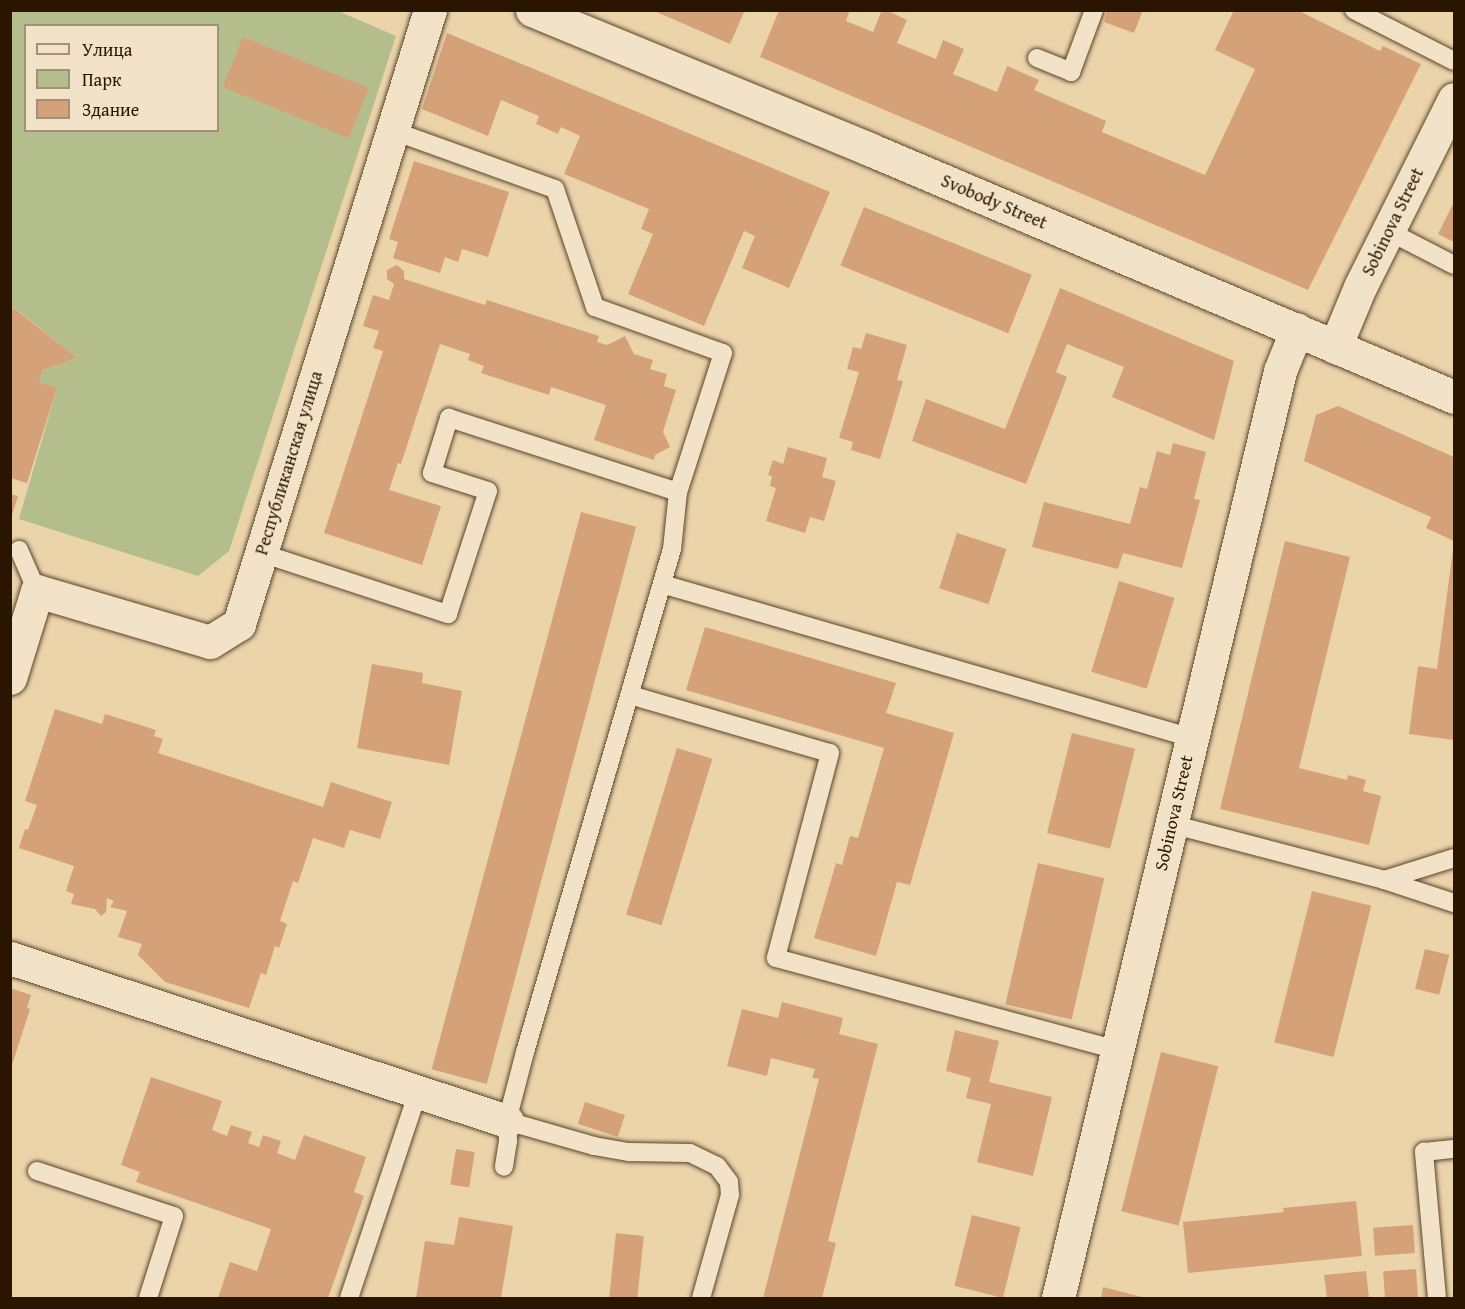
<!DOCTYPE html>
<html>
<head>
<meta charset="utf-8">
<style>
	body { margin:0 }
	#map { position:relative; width:1465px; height:1309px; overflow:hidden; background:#ebd4aa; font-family:"Gentium Book Plus",serif }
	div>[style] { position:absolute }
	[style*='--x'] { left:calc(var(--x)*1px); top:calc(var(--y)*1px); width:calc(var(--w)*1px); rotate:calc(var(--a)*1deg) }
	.green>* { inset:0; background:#b3be8c }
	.building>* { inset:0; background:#d5a179; transform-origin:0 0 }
	.roads { filter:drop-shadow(0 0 2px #5a452a) drop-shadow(0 0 2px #5a452a) }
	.service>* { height:18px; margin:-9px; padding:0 9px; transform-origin:9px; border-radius:9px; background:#f2e3c8 }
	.minor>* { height:33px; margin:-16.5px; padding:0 16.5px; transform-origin:16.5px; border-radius:16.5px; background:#f2e3c8 }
	.secondary>* { height:33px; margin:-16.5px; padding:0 16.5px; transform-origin:16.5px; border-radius:16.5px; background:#f2e3c8 }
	span { translate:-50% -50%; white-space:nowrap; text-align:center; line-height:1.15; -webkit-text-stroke:4.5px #f2e3c8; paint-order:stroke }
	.street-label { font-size:18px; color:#291500 }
	.frame { position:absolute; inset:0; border:12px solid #291500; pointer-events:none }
	.legend { position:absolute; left:24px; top:24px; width:195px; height:108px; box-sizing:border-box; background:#f2e3c8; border:2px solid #a29178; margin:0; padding:8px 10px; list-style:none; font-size:18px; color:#291500 }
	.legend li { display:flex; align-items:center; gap:12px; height:30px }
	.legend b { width:30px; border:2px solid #a29178 }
</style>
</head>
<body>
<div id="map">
	<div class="green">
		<i style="clip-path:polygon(evenodd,10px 11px,338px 11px,396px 36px,229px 551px,198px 576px,19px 519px,57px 388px,39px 382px,43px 370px,77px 358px,11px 305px,10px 11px,26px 26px,218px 26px,218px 130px,26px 130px,26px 26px)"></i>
	</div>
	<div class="building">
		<i style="clip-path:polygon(652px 10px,745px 10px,730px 44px)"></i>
		<i style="clip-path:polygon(779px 10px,850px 10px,846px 21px,873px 32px,882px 10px,886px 10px,907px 20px,897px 43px,936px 59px,943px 40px,964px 49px,953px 74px,997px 92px,1007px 66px,1039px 80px,1034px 90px,1106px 121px,1102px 132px,1205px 175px,1255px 69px,1215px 50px,1234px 10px,1297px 10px,1380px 51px,1383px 46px,1421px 64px,1308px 290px,760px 57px)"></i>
		<i style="clip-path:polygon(1108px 10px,1143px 10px,1134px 33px,1104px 22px)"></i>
		<i style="clip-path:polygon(447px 33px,830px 192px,789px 288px,742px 268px,755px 236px,744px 231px,704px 326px,628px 294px,653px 234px,641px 229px,649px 209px,564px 174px,580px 136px,561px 127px,558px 134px,536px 124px,539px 116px,501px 100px,488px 136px,422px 109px)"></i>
		<i style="left:243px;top:37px;width:136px;height:54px;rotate:22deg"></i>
		<i style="clip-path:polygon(414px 161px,509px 192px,488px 257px,462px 249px,458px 262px,445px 257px,440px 273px,393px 258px,398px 242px,389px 239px)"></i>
		<i style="clip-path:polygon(1454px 202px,1454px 242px,1438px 234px)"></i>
		<i style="left:864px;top:207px;width:181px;height:63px;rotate:22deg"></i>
		<i style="clip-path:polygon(397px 265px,404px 271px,404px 279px,485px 305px,487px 300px,599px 336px,597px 342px,607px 345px,625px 336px,634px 354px,653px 360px,650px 369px,667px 374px,664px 386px,676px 390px,663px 432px,670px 447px,655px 455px,654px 460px,594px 440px,606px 405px,551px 387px,549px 395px,481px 373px,484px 366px,468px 360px,470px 354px,440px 344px,401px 464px,398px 463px,389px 490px,441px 506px,422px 565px,324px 533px,383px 351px,373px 348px,379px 331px,363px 326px,373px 295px,389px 300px,394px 284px,387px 279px,387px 270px)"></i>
		<i style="clip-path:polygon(1060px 288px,1234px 361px,1214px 440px,1112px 397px,1124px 367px,1067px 344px,1056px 372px,1067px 377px,1026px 484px,912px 441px,926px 399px,1005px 429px)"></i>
		<i style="clip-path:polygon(10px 305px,77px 358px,43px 370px,39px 382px,57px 388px,27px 483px,10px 478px)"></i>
		<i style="clip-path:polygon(866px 333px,907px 345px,897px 380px,903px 381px,880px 459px,851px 450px,853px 442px,839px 438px,859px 372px,847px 369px,853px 347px,861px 349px)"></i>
		<i style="clip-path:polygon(1338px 406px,1454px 457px,1454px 541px,1426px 528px,1431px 517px,1304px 461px,1316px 415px)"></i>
		<i style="clip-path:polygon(1173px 443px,1206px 452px,1194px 499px,1200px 500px,1182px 568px,1123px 553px,1118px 569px,1032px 547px,1044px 502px,1130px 524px,1140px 487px,1147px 489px,1157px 451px,1170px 455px)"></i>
		<i style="clip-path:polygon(788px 447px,827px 458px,822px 477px,836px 481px,824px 521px,810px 517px,805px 533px,766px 521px,776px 488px,770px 486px,772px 476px,768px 475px,773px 460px,783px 464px)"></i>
		<i style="clip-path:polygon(10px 494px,18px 496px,11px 518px,10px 518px)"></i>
		<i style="left:581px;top:512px;width:57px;height:577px;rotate:15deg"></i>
		<i style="left:957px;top:533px;width:52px;height:58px;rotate:18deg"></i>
		<i style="clip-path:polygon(1285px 541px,1350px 557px,1299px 768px,1347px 780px,1348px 775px,1366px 780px,1363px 791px,1381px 796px,1369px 845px,1220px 809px)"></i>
		<i style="clip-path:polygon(1453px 550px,1454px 550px,1454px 740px,1409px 734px,1418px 666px,1437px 669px)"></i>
		<i style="left:1119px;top:581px;width:58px;height:95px;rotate:17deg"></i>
		<i style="clip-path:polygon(705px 627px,896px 683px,886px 713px,954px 733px,910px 885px,897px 882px,876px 956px,814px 938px,836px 863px,842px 865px,850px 836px,858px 838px,884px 748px,686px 690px)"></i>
		<i style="clip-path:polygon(372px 664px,423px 673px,422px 683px,462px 691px,449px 765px,357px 748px)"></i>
		<i style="clip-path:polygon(55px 709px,102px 724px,105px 714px,156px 730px,154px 736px,163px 739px,158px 753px,323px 807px,331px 782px,392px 802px,380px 839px,350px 830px,344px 848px,313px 838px,298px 883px,293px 881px,280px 921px,287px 924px,279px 948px,275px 946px,266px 975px,261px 973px,249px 1008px,165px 982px,138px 955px,142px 944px,118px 937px,127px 911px,110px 907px,114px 901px,107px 898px,106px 912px,101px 916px,95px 909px,71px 904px,74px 894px,66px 891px,74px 866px,19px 848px,25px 829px,28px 830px,37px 805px,25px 801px)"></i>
		<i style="left:1072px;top:733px;width:65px;height:103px;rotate:14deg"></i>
		<i style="left:677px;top:748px;width:37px;height:174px;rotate:17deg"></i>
		<i style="left:1038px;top:863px;width:68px;height:145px;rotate:13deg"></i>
		<i style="left:1312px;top:891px;width:61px;height:156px;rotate:14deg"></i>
		<i style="left:1425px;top:949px;width:25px;height:41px;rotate:14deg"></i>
		<i style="clip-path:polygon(10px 988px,31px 995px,27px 1008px,30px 1009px,11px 1068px)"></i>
		<i style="clip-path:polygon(782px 1002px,843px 1018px,839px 1034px,878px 1044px,828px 1241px,836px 1243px,822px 1298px,763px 1298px,819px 1079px,812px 1078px,815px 1069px,771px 1058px,767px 1076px,727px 1066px,742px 1009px,778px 1018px)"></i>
		<i style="clip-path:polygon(955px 1030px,999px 1041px,989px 1082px,1052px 1097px,1033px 1176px,977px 1162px,991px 1104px,966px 1098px,971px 1078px,946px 1071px)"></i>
		<i style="left:1161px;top:1052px;width:59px;height:164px;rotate:14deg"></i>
		<i style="clip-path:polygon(151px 1077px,222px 1101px,212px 1130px,227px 1136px,231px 1125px,252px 1132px,248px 1143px,259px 1147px,263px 1135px,281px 1141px,277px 1153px,295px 1160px,304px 1135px,366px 1157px,354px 1192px,364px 1196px,328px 1298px,218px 1298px,230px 1262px,257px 1271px,271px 1229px,136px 1182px,140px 1172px,121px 1165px)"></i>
		<i style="left:585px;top:1102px;width:42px;height:23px;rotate:18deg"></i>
		<i style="left:456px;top:1149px;width:19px;height:36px;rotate:9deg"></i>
		<i style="clip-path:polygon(1356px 1201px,1362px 1256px,1188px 1273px,1183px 1222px,1284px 1212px,1283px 1208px)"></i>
		<i style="left:972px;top:1215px;width:50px;height:73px;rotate:14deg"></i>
		<i style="clip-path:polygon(459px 1217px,513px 1226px,501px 1298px,416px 1298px,425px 1241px,454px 1245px)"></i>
		<i style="left:1413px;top:1225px;width:28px;height:40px;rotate:86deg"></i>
		<i style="left:616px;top:1233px;width:28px;height:65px;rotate:6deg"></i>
		<i style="left:1416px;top:1269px;width:29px;height:33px;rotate:86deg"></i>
		<i style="clip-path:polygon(1366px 1271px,1369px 1298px,1327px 1298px,1324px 1275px)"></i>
		<i style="clip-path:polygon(1103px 1287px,1146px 1298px,1101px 1298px)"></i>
	</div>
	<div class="roads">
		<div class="service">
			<i style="--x:1354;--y:10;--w:112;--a:27"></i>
			<i style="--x:1037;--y:58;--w:37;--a:22"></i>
			<i style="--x:1071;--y:72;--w:66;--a:-69.6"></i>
			<i style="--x:391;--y:130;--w:174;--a:19.8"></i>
			<i style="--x:555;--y:189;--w:125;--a:71.3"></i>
			<i style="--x:595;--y:307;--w:136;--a:19.8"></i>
			<i style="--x:723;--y:353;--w:146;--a:107.9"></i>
			<i style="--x:678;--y:492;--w:57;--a:96"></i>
			<i style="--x:672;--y:549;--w:524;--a:106.29"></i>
			<i style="--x:525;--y:1052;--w:71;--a:104.6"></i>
			<i style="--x:507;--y:1121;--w:20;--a:87"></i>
			<i style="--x:508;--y:1141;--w:26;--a:99"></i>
			<i style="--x:1388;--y:231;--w:74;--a:27.3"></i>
			<i style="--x:19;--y:550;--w:45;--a:66.3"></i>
			<i style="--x:261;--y:553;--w:197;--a:18.1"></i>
			<i style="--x:448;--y:614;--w:129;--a:-72"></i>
			<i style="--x:488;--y:491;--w:59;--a:-162.2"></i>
			<i style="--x:432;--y:473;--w:58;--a:-72.8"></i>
			<i style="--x:449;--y:418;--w:241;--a:17.9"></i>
			<i style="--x:662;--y:584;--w:552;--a:16.2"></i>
			<i style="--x:630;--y:695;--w:208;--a:16.2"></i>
			<i style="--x:830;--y:753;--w:212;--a:104.8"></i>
			<i style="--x:776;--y:958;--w:353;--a:15.1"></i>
			<i style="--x:1171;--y:824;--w:220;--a:14.7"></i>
			<i style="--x:1384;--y:880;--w:74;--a:18.2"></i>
			<i style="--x:1384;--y:880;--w:73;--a:-17.4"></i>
			<i style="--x:507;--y:1121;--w:91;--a:16"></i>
			<i style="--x:594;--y:1146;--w:36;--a:10"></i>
			<i style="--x:629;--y:1152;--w:61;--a:0.9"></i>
			<i style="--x:690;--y:1153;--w:30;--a:26"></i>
			<i style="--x:717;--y:1166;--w:20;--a:53"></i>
			<i style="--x:729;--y:1182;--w:13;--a:86"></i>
			<i style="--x:730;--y:1195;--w:107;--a:105.7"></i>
			<i style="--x:37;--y:1171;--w:144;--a:18.2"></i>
			<i style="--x:174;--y:1216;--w:86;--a:107.6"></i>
			<i style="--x:349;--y:1298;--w:217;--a:-71.5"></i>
			<i style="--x:1437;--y:1298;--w:147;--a:-95.1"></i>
			<i style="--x:1424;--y:1152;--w:30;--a:-6"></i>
		</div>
		<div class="minor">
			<i style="--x:1335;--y:347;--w:65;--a:-67.4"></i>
			<i style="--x:1360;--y:287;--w:210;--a:-63.4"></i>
			<i style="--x:10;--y:678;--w:91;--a:-72.8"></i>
			<i style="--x:37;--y:591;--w:180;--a:16.4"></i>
			<i style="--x:210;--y:642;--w:34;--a:-32"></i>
			<i style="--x:239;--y:624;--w:643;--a:-72.72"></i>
			<i style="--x:10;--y:958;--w:523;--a:18.16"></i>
		</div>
		<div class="secondary">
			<i style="--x:532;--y:10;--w:365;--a:22.4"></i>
			<i style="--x:869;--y:149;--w:635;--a:22.97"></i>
			<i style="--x:1058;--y:1298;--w:953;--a:-76.53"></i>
			<i style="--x:1280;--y:371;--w:45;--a:-68"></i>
		</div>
	</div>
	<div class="street-label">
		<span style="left:994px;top:202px;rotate:23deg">Svobody Street</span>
		<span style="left:1393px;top:222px;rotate:-64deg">Sobinova Street</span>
		<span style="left:289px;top:463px;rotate:-73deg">Республиканская улица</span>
		<span style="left:1174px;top:813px;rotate:-77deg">Sobinova Street</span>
	</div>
	<div class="frame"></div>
	<ul class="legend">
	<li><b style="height:8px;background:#f2e3c8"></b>Улица</li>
	<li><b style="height:16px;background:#b3be8c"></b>Парк</li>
	<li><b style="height:16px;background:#d5a179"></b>Здание</li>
	</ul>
</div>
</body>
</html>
